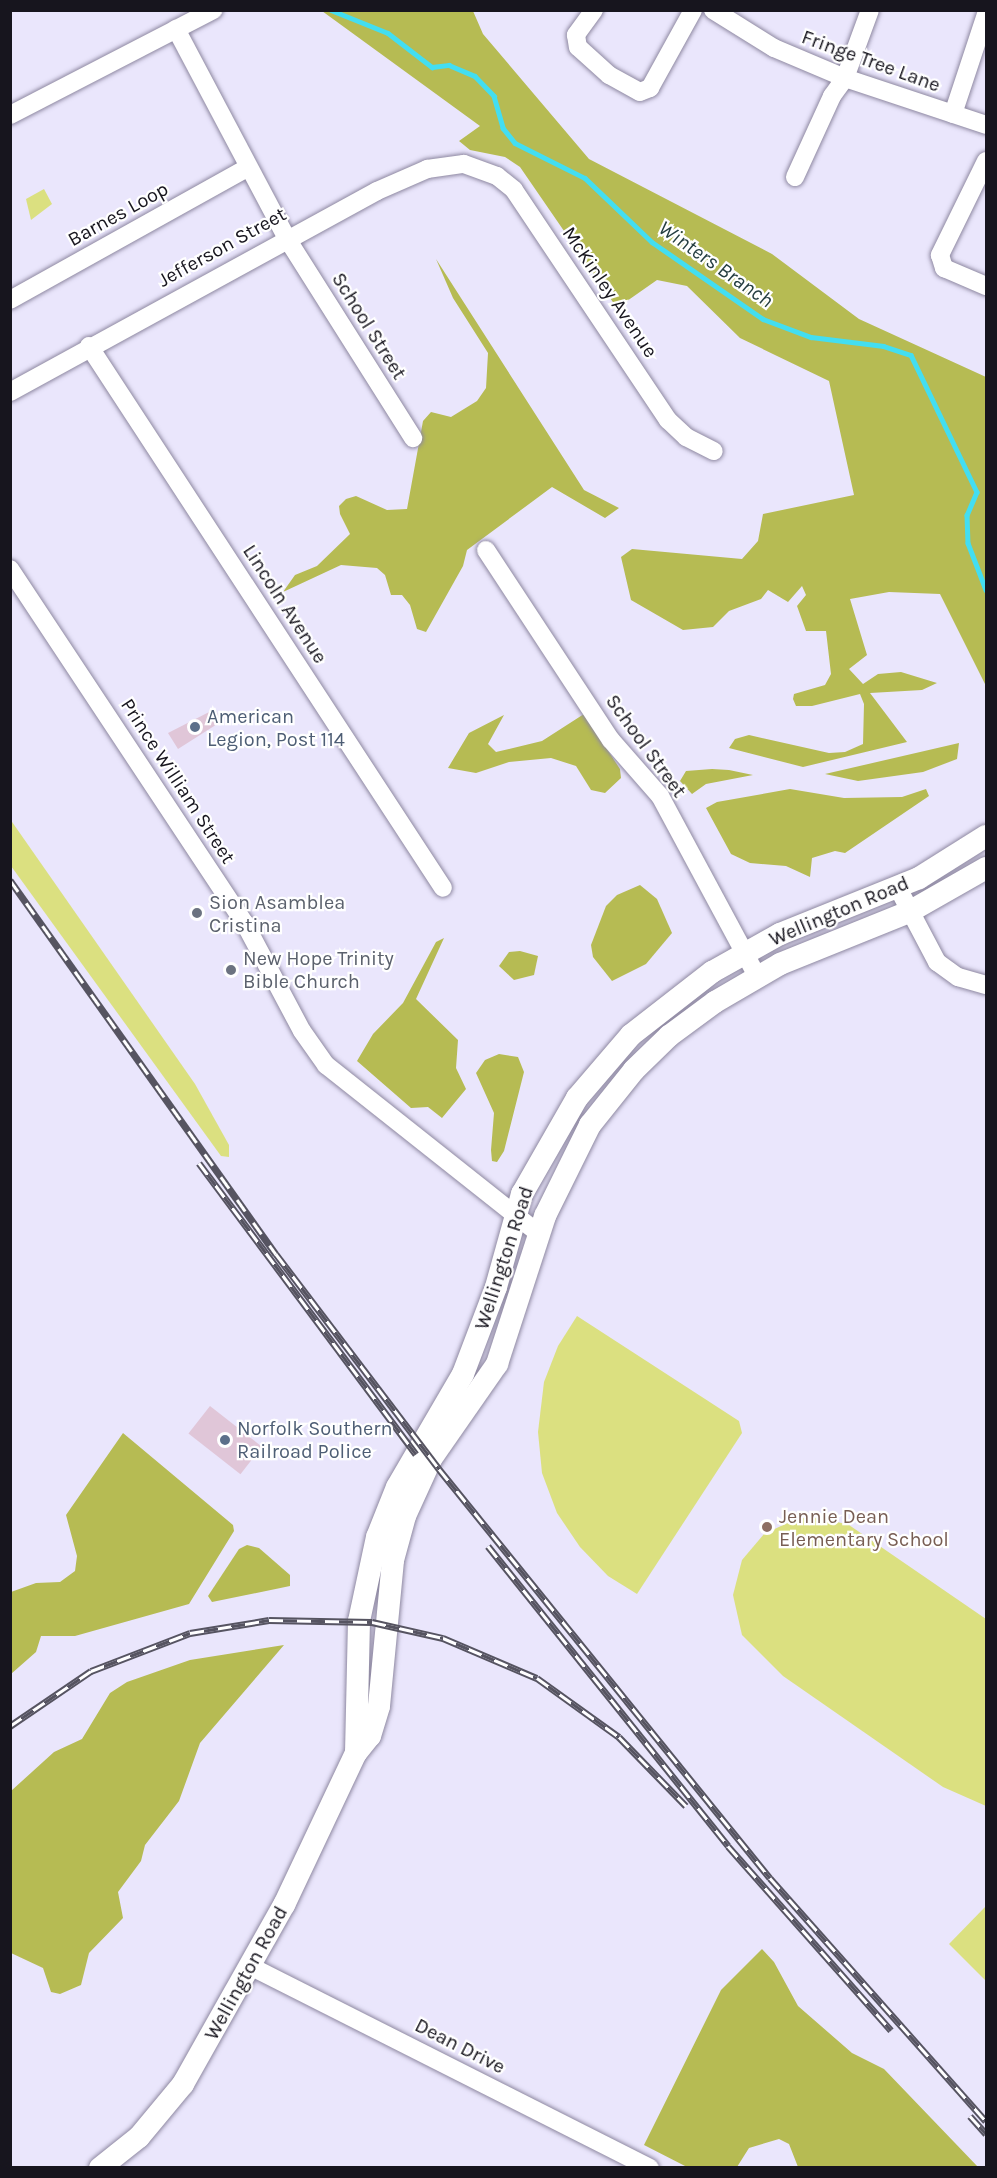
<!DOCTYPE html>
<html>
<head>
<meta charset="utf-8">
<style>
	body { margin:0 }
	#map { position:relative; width:997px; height:2178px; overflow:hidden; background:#eae6fc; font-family:Karla,sans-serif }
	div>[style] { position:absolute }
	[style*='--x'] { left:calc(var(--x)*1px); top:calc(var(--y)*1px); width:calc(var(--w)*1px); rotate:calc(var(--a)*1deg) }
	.green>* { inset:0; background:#dbe080 }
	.forest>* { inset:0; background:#b6bb53 }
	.stream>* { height:4.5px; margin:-2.25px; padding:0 2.25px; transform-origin:2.25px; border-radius:2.25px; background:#43def1 }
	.building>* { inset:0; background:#e0c6d8; transform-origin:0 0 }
	.roads { filter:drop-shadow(0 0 2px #8e88a1) drop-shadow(0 0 2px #8e88a1) }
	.minor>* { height:18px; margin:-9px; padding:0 9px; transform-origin:9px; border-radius:9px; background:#fff }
	.major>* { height:22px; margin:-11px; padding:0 11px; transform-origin:11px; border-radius:11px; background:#fff }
	.rail>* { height:7px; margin-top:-3.5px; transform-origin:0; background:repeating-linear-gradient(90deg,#fff 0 14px,#565461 0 28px); box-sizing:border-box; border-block:2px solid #565461 }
	.dots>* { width:16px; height:16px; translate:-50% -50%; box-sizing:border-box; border:3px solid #fff; border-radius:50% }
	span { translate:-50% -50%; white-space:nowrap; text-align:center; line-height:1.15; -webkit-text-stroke:4.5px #fff; paint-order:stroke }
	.street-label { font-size:20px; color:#17151e }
	.service-label { font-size:20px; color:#4e5e75 }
	.left { translate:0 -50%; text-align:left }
	.worship-label { font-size:20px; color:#5b616d }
	.education-label { font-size:20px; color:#785e54 }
	.water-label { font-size:21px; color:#253e41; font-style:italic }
	.frame { position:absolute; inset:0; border:12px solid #17151e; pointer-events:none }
</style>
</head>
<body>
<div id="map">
	<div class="green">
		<i style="clip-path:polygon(44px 189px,52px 204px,31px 220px,26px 199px)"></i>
		<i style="clip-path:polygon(10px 819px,195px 1084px,229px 1145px,229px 1157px,221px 1156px,11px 866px)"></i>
		<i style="clip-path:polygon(577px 1316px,739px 1421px,742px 1433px,637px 1594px,608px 1576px,580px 1547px,557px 1513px,542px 1473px,538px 1432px,544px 1382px,558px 1346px)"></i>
		<i style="clip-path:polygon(798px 1518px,822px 1518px,849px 1525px,986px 1619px,986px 1806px,943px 1787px,783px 1676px,742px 1635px,733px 1595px,742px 1560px,764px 1534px)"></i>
		<i style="clip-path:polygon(986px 1906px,986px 1981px,949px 1944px)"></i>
	</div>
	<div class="forest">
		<i style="clip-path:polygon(322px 11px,473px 11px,483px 34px,589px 159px,772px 254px,859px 319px,986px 377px,986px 686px,940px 594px,889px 592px,850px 599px,867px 655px,849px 669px,863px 684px,878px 674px,901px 672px,937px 683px,922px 690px,870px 693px,907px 742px,803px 767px,729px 748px,735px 739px,749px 735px,829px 753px,845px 752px,863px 744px,864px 704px,860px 694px,812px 706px,796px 706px,793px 699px,794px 694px,825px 685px,831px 674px,826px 631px,806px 631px,797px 606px,806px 595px,802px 586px,788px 602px,768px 590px,761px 599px,729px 611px,713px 627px,683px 630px,631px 600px,621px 557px,632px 549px,742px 559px,758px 541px,763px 514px,854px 495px,829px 381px,740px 338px,687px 286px,657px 280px,617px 308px,520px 167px,505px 157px,470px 150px,459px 141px,480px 126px)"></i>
		<i style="clip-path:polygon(436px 259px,584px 490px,619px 508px,605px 518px,552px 487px,467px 550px,463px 566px,426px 632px,417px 629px,410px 605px,402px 595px,391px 595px,385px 575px,377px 568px,341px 565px,283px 592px,295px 575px,317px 566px,350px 534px,340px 514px,339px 506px,346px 499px,356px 496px,387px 510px,407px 509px,423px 421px,431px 412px,451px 417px,477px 401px,486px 388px,488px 353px,453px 298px)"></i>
		<i style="clip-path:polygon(584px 714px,620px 769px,621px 778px,605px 793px,591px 790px,576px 766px,551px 758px,509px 762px,476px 773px,448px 768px,469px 733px,504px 715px,488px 744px,496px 752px,542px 741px)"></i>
		<i style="clip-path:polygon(959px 743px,957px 759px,923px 772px,858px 781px,825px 774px)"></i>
		<i style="clip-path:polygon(712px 769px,729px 770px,753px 775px,706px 784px,692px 794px,680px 781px,686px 771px)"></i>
		<i style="clip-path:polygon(790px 789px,844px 798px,902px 797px,926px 789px,929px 796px,845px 853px,835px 851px,812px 858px,810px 877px,786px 866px,750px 863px,731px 854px,706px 808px,717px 802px)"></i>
		<i style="clip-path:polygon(640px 885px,657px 899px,672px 933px,646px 964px,612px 981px,593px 957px,591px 945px,606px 906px,617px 895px)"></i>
		<i style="clip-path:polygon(444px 938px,416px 999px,458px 1040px,456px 1068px,466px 1089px,442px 1118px,428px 1107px,411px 1108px,357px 1061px,373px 1034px,403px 1003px,436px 942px)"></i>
		<i style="clip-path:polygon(520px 951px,538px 956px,534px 975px,514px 980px,499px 966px,509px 952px)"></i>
		<i style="clip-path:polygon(499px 1054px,518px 1057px,524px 1072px,504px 1151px,497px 1162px,492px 1161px,491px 1150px,494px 1113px,476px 1073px,485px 1060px)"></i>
		<i style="clip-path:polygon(123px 1433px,233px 1525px,234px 1531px,189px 1604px,75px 1636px,41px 1636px,36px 1652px,11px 1674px,11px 1592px,36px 1583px,60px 1582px,75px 1571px,77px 1556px,66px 1515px)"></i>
		<i style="clip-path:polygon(247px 1545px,259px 1548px,290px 1575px,290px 1586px,212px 1602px,208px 1596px,239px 1549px)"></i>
		<i style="clip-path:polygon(284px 1645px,200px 1743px,179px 1801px,145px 1845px,141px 1861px,118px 1892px,123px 1918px,89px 1953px,81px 1985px,60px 1994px,51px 1992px,43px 1968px,11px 1953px,11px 1791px,54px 1752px,82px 1739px,110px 1693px,127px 1682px,190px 1660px)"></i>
		<i style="clip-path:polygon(762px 1949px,774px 1962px,798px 2006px,852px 2053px,884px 2069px,978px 2167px,798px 2167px,789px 2144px,779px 2139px,749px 2148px,737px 2167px,687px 2167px,644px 2145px,721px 1990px)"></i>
	</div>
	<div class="stream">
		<i style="--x:331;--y:10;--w:61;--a:22"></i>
		<i style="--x:388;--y:33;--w:56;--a:37.7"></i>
		<i style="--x:432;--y:67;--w:17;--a:-7"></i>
		<i style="--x:449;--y:65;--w:28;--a:23"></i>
		<i style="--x:475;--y:76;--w:28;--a:46"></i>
		<i style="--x:494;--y:96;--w:33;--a:74"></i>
		<i style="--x:503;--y:128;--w:19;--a:51"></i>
		<i style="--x:515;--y:143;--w:78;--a:26.6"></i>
		<i style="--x:585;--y:178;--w:93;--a:43.7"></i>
		<i style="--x:652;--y:242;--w:135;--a:34.7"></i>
		<i style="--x:763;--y:319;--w:51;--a:20.6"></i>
		<i style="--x:811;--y:337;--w:73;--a:7.1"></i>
		<i style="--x:883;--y:346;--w:29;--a:18"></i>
		<i style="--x:911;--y:355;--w:152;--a:64.3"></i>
		<i style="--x:977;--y:492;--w:25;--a:113"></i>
		<i style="--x:967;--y:515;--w:28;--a:88"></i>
		<i style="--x:968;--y:543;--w:50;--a:69"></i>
	</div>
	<div class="building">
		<i style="clip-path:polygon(215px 709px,222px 721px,178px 749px,168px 733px)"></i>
		<i style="left:210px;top:1406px;width:66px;height:35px;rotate:38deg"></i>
	</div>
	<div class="roads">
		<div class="minor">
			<i style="--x:594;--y:10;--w:31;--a:126"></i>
			<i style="--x:576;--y:35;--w:12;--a:81"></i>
			<i style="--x:578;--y:47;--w:42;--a:42.1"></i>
			<i style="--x:609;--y:75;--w:35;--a:29"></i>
			<i style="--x:640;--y:92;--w:11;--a:-22"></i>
			<i style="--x:650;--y:88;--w:89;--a:-61.1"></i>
			<i style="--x:713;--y:10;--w:72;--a:31.9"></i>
			<i style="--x:774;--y:48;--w:77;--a:22.9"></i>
			<i style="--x:845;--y:78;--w:149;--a:18.4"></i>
			<i style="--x:176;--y:29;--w:235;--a:62.1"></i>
			<i style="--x:286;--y:237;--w:238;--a:57.7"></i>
			<i style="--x:953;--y:114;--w:105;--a:-71.7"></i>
			<i style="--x:10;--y:115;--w:229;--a:-27.3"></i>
			<i style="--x:986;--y:161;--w:105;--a:116.1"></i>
			<i style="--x:940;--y:255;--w:14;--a:73"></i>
			<i style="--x:944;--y:268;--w:46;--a:23.2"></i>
			<i style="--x:795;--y:177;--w:89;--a:-65.4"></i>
			<i style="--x:832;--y:96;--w:22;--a:-54"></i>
			<i style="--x:845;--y:78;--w:72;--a:-69.8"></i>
			<i style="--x:10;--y:300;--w:271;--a:-29.1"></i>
			<i style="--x:89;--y:346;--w:647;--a:56.85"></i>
			<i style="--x:10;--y:392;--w:418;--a:-28.7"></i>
			<i style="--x:377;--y:191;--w:55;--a:-23.7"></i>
			<i style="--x:427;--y:169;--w:37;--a:-8"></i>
			<i style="--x:464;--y:164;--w:35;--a:20"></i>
			<i style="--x:497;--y:176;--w:22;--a:39"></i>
			<i style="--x:514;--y:190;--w:277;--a:56.2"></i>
			<i style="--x:668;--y:420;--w:25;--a:43"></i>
			<i style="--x:686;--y:437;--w:31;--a:27"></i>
			<i style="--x:486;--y:550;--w:227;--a:56.7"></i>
			<i style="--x:611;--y:740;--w:74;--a:48.8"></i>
			<i style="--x:660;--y:796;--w:204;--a:61.7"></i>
			<i style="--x:10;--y:569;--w:424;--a:56.5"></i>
			<i style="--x:244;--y:922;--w:123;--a:62"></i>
			<i style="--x:302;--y:1031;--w:42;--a:54.8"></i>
			<i style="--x:326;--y:1065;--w:272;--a:38.4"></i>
			<i style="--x:898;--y:888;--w:84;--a:62.2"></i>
			<i style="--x:937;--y:962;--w:26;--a:36"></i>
			<i style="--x:958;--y:977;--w:29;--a:16"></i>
			<i style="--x:250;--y:1966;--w:448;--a:26.8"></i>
		</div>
		<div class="major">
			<i style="--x:356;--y:1753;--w:132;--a:-88.7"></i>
			<i style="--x:359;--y:1621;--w:86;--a:-77.9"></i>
			<i style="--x:377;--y:1537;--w:54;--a:-68.2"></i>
			<i style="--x:397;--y:1487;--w:131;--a:-59.7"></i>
			<i style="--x:463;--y:1374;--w:93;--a:-69.2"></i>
			<i style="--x:496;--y:1287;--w:97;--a:-74.4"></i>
			<i style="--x:522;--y:1194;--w:111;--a:-60.2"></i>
			<i style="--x:577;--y:1098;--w:83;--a:-49.4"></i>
			<i style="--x:631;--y:1035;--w:103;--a:-37.9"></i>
			<i style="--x:712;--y:972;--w:78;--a:-29.2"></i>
			<i style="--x:780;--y:934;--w:150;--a:-21.9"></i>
			<i style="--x:919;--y:878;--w:79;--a:-32.1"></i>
			<i style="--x:100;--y:2168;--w:50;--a:-38.5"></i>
			<i style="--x:139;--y:2137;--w:69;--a:-50.3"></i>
			<i style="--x:183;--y:2084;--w:206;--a:-60.6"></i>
			<i style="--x:284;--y:1905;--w:168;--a:-64.7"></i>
			<i style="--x:356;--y:1753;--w:22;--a:-51"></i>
			<i style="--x:370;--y:1736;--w:31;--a:-73"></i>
			<i style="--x:379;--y:1706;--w:147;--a:-84.5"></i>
			<i style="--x:393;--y:1560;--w:46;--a:-74.7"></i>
			<i style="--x:405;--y:1516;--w:63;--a:-65.5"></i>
			<i style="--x:431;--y:1459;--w:116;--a:-55.2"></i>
			<i style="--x:497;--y:1364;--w:156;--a:-72"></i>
			<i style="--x:545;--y:1216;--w:102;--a:-63.7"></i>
			<i style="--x:590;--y:1125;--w:70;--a:-51.3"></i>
			<i style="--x:634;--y:1070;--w:49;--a:-44.2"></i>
			<i style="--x:669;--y:1036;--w:57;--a:-36.5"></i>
			<i style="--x:715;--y:1002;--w:75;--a:-30.3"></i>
			<i style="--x:780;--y:964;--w:139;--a:-22"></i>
			<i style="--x:909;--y:912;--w:89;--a:-29.7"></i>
		</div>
	</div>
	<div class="rail">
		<i style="--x:10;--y:880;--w:459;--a:54.6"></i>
		<i style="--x:276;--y:1254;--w:270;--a:52.8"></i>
		<i style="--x:439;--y:1469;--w:526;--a:51.02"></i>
		<i style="--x:770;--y:1878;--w:325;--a:48.4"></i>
		<i style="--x:199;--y:1163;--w:363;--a:53.3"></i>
		<i style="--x:488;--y:1546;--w:384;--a:51.3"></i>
		<i style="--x:728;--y:1846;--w:246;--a:48.5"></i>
		<i style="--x:10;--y:1726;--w:98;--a:-34.2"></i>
		<i style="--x:91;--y:1671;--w:106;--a:-21"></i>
		<i style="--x:190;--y:1633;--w:80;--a:-9.3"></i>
		<i style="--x:269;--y:1620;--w:103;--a:1.1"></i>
		<i style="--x:372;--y:1622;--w:73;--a:12.7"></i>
		<i style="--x:443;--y:1638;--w:102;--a:23.1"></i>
		<i style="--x:537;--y:1678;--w:101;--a:35.7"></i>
		<i style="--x:619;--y:1737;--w:96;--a:45.8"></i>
		<i style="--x:970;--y:2116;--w:24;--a:48"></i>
	</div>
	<div class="dots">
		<i style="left:195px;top:727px;background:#5c6f8a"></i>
		<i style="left:197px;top:913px;background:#6b7280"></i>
		<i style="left:231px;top:970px;background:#6b7280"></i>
		<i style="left:225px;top:1440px;background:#5c6f8a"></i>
		<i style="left:767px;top:1527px;background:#8d6e63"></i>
	</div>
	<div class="street-label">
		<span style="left:871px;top:61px;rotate:20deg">Fringe Tree Lane</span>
		<span style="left:118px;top:214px;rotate:-29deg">Barnes Loop</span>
		<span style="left:222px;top:247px;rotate:-29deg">Jefferson Street</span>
		<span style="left:610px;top:292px;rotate:56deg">McKinley Avenue</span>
		<span style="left:369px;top:326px;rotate:58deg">School Street</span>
		<span style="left:285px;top:604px;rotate:57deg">Lincoln Avenue</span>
		<span style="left:646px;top:746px;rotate:54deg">School Street</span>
		<span style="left:178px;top:781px;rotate:57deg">Prince William Street</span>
		<span style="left:839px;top:911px;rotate:-23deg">Wellington Road</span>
		<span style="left:504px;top:1258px;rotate:-72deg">Wellington Road</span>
		<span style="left:246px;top:1973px;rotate:-61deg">Wellington Road</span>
		<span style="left:460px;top:2046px;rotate:27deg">Dean Drive</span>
	</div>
	<div class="service-label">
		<span class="left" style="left:207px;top:728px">American<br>Legion, Post 114</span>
		<span class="left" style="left:237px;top:1440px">Norfolk Southern<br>Railroad Police</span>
	</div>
	<div class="worship-label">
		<span class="left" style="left:209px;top:914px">Sion Asamblea<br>Cristina</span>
		<span class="left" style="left:243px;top:970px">New Hope Trinity<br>Bible Church</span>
	</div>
	<div class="education-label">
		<span class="left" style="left:779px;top:1528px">Jennie Dean<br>Elementary School</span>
	</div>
	<div class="water-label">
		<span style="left:716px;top:264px;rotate:35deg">Winters Branch</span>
	</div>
	<div class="frame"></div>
</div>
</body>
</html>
